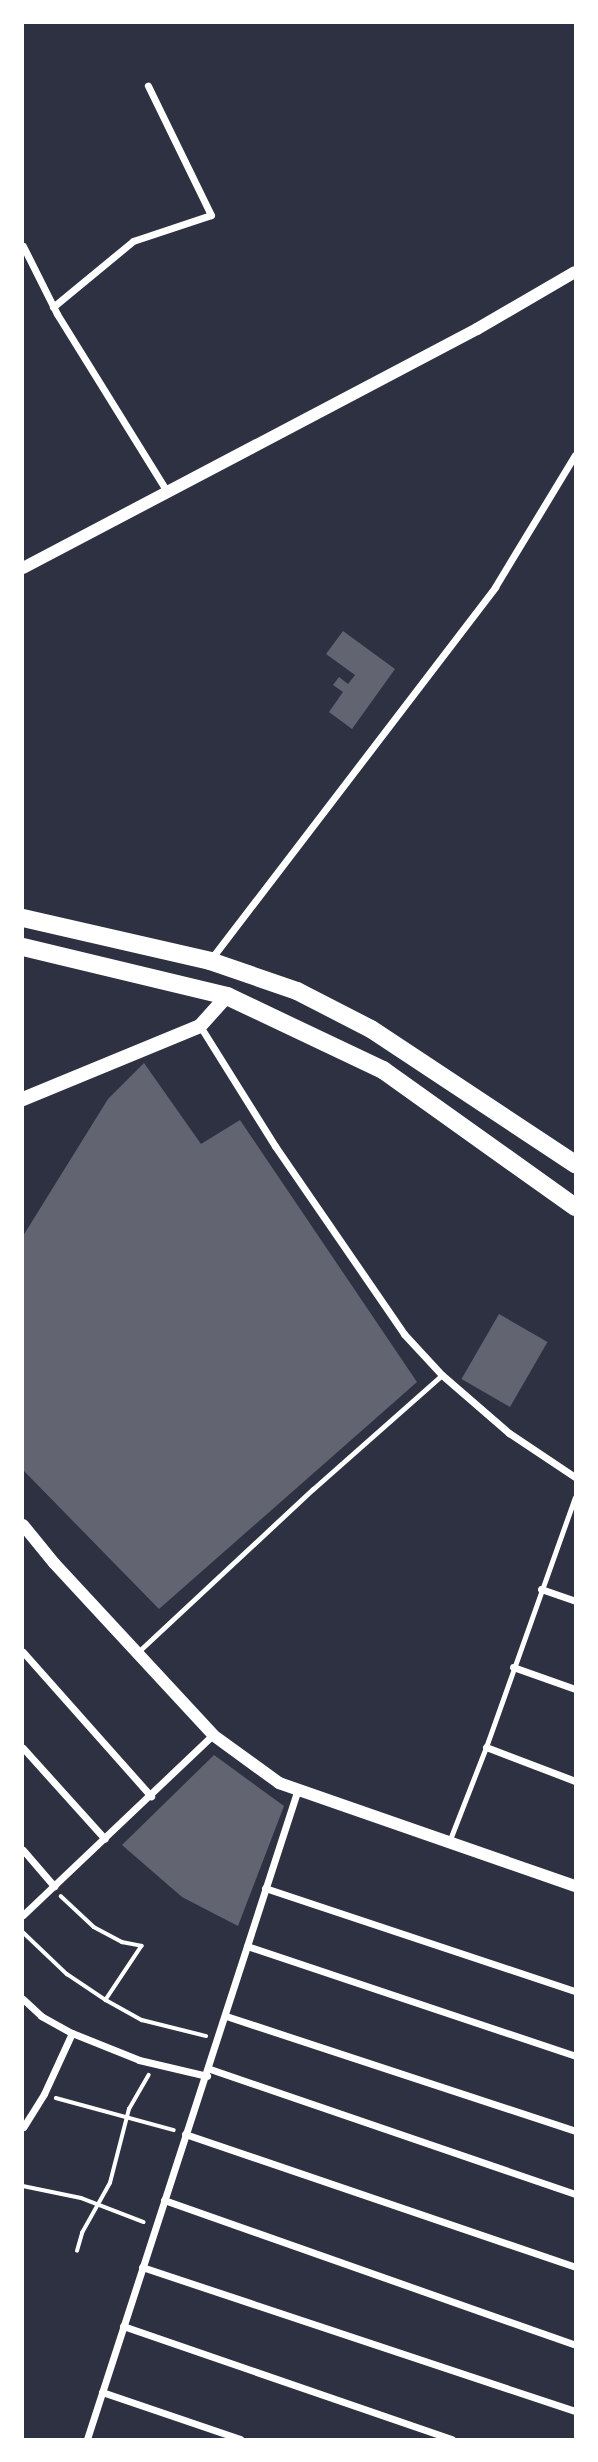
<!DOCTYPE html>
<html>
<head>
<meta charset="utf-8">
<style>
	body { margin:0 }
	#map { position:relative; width:598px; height:2462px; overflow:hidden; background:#2d3142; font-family:"Public Sans",sans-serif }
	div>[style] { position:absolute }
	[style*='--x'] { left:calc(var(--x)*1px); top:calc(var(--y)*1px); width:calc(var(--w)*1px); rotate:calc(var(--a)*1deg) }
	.building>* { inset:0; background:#626471; transform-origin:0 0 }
	.path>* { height:3.5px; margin:-1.75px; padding:0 1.75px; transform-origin:1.75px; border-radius:1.75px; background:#fff }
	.service>* { height:5px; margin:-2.5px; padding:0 2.5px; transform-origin:2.5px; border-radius:2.5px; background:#fff }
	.minor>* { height:7px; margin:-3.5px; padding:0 3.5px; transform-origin:3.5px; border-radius:3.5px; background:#fff }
	.tertiary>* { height:12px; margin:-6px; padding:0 6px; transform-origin:6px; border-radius:6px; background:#fff }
	.secondary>* { height:14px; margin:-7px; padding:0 7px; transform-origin:7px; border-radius:7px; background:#fff }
	.trunk>* { height:18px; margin:-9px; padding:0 9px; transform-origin:9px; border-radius:9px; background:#fff }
	span { translate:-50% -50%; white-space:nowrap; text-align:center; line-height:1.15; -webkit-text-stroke:6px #fff; paint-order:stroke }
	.frame { position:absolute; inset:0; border:24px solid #fff; pointer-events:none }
</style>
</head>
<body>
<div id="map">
	<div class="building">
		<i style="clip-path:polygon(343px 631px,395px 669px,352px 729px,329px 712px,343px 692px,333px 685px,339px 677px,348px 684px,355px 675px,326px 654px)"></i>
		<i style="clip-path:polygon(144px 1063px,201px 1144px,240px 1120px,417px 1382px,159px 1609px,23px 1470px,23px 1236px,108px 1099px)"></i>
		<i style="left:499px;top:1314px;width:56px;height:75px;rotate:30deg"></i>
		<i style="clip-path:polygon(214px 1755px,284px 1806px,238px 1926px,182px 1897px,122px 1845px)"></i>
	</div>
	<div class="path">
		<i style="--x:61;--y:1896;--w:45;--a:43.2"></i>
		<i style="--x:94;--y:1927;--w:32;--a:28"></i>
		<i style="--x:122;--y:1942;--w:20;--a:11"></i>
		<i style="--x:142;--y:1946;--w:65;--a:123.7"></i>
		<i style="--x:23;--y:1932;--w:61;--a:43.7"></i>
		<i style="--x:67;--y:1974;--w:47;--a:33.7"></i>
		<i style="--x:106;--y:2000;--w:41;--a:29.1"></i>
		<i style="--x:142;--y:2020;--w:66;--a:14"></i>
		<i style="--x:56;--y:2098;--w:122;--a:15.2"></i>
		<i style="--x:23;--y:2186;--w:59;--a:11.7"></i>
		<i style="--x:81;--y:2198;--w:67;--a:20.9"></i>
		<i style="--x:77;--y:2251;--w:19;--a:-74"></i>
		<i style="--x:82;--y:2233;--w:57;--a:-60.8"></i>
		<i style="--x:110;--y:2183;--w:76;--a:-75.6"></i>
		<i style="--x:129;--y:2109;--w:39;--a:-60"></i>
	</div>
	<div class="service">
		<i style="--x:138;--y:1652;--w:239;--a:-43"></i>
		<i style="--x:313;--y:1489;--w:172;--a:-41.5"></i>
		<i style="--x:449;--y:1842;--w:102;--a:-68.7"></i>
		<i style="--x:486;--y:1747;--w:265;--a:-70.4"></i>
	</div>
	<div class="minor">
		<i style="--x:23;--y:246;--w:76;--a:63.4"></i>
		<i style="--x:57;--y:314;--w:211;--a:58.2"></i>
		<i style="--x:53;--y:307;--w:104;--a:-39.5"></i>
		<i style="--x:133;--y:241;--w:82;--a:-18.4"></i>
		<i style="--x:211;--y:215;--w:144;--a:-116"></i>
		<i style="--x:211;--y:959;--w:468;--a:-52.6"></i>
		<i style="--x:495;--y:587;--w:154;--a:-58.8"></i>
		<i style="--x:200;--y:1026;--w:142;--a:58"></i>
		<i style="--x:275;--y:1146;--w:228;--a:55.5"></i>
		<i style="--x:404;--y:1334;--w:56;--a:47.2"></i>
		<i style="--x:442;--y:1375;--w:89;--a:40.9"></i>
		<i style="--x:509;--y:1433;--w:79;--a:33.7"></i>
		<i style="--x:541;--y:1589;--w:36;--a:19"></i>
		<i style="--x:23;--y:1652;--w:193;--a:48.4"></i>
		<i style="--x:513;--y:1667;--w:66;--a:19.5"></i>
		<i style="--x:486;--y:1747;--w:95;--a:20.9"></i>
		<i style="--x:23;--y:1748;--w:122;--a:48"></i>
		<i style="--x:23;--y:1850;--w:48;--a:49.3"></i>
		<i style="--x:265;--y:1888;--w:327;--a:18.4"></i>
		<i style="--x:23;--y:1915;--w:262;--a:-43.5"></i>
		<i style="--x:247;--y:1946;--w:346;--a:18.5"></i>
		<i style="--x:23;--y:1999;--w:25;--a:43"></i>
		<i style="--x:41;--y:2016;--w:35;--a:29"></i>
		<i style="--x:72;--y:2033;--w:67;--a:114.7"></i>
		<i style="--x:44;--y:2094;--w:39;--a:122"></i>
		<i style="--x:226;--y:2016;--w:367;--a:18.2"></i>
		<i style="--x:72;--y:2033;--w:72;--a:21.9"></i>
		<i style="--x:139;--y:2060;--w:70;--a:13.2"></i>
		<i style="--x:210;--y:2069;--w:386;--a:18.9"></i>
		<i style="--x:185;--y:2134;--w:412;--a:18.8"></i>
		<i style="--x:164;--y:2200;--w:436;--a:19.4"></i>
		<i style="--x:142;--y:2267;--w:456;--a:18.4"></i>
		<i style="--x:123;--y:2326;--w:348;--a:19"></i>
		<i style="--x:102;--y:2392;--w:146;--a:18.8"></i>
		<i style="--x:87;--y:2439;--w:683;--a:-72.02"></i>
	</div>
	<div class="tertiary">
		<i style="--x:23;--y:568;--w:513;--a:-27.76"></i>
		<i style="--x:477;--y:329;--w:113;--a:-30.2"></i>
		<i style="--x:23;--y:1525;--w:49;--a:50.8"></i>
		<i style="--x:54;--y:1563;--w:234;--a:47.2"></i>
		<i style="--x:213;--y:1735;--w:82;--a:36"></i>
		<i style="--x:279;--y:1783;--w:313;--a:19.2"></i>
	</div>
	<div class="secondary">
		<i style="--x:23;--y:1099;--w:191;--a:-22.4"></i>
		<i style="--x:200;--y:1026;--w:40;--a:-48"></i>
	</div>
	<div class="trunk">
		<i style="--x:23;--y:918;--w:192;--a:12.9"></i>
		<i style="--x:210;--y:961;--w:92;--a:19"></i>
		<i style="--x:297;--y:991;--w:83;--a:27.2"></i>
		<i style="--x:371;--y:1029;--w:245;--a:33.5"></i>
		<i style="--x:23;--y:947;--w:210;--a:13.5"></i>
		<i style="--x:227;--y:996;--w:173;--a:25.4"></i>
		<i style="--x:383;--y:1070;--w:236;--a:35.5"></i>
	</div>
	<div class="frame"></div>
</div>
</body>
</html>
